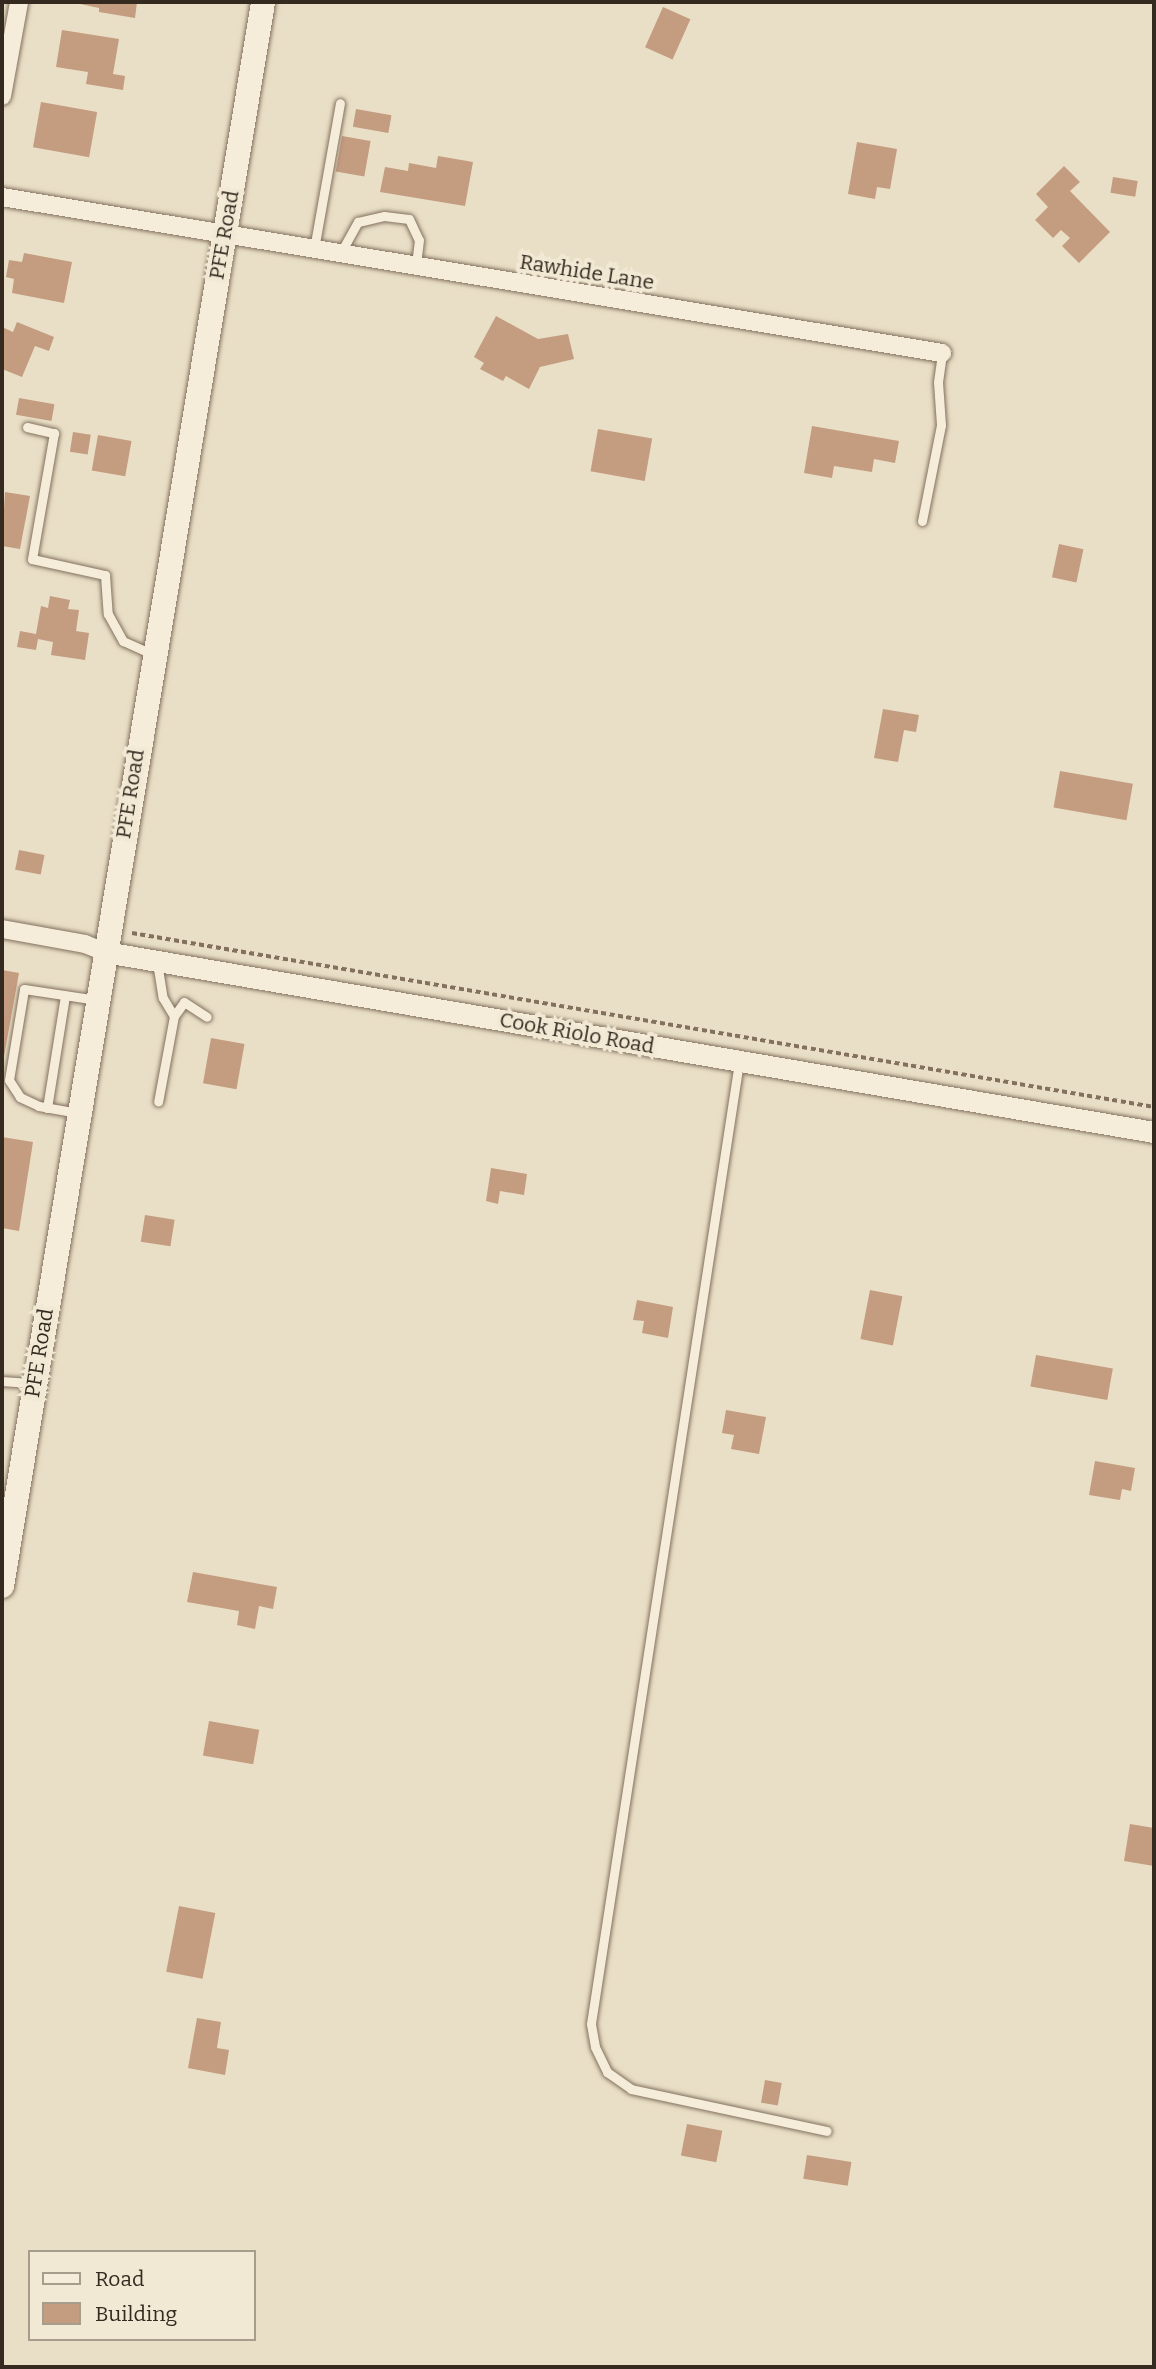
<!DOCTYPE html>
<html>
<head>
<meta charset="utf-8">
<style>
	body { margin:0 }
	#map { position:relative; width:1156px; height:2369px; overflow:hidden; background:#e9dfc6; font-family:Bitter,serif }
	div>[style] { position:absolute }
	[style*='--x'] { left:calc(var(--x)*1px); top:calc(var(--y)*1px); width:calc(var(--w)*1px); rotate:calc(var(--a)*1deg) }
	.building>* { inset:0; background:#c49c80; transform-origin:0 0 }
	.path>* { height:3.5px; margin-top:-1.75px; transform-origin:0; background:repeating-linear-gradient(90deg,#83715e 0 5px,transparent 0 8.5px) }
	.roads { filter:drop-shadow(0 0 2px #83715e) drop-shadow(0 0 2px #83715e) }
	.service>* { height:9px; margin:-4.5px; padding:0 4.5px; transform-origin:4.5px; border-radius:4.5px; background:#f5ecd9 }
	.minor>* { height:18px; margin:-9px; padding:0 9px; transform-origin:9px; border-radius:9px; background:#f5ecd9 }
	.tertiary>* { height:21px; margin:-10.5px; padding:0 10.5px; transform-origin:10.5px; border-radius:10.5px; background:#f5ecd9 }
	.secondary>* { height:24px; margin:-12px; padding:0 12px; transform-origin:12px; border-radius:12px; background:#f5ecd9 }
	span { translate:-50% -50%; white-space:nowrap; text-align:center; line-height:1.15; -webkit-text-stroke:7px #f2e9d5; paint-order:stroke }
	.street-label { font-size:21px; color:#352a20 }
	.frame { position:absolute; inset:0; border:4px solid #352a20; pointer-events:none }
	.legend { position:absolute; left:28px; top:2250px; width:228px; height:91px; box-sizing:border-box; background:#f2e9d5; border:2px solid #a69d8d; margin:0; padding:9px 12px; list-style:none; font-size:21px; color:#352a20 }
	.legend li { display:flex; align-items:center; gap:14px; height:35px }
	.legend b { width:35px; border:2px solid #a69d8d }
</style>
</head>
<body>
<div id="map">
	<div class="building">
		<i style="clip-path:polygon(71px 2px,137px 2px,135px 18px,99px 12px,99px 8px)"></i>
		<i style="left:663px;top:7px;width:30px;height:44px;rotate:24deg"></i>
		<i style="clip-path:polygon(62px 30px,119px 39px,113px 74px,125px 76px,123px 90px,86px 84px,88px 72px,56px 67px)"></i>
		<i style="left:41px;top:102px;width:57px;height:46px;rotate:10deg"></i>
		<i style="left:356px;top:109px;width:36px;height:18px;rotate:10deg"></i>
		<i style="left:342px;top:136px;width:29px;height:36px;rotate:10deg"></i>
		<i style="clip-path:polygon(857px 142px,897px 149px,890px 189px,877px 187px,875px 199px,848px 194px)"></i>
		<i style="clip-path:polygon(438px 156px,473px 162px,465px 206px,380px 192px,385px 167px,408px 171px,409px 163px,436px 168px)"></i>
		<i style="clip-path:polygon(1064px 166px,1080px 182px,1070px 191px,1110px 232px,1079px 263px,1062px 246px,1070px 238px,1061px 230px,1053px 238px,1035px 220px,1048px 207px,1036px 194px)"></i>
		<i style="left:1113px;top:177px;width:25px;height:16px;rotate:9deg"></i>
		<i style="clip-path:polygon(24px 253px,72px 262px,64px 303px,12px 293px,14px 279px,6px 277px,9px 260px,22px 262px)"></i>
		<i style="clip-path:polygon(496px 316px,538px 339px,568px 334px,574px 359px,540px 367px,529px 389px,506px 376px,503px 381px,480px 369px,484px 363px,474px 357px)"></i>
		<i style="clip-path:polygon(17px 322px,54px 337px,49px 351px,35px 346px,22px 377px,2px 369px,2px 327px,13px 332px)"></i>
		<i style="left:19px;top:398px;width:36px;height:17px;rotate:10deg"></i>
		<i style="clip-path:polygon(812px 426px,899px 441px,895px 463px,874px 459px,872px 472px,834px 466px,832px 478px,804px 473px)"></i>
		<i style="left:598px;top:429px;width:55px;height:43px;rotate:10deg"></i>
		<i style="left:73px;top:432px;width:18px;height:20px;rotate:9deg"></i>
		<i style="left:98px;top:435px;width:34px;height:36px;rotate:10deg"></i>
		<i style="clip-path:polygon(5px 492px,30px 496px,20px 549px,2px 546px)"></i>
		<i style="left:1059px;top:544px;width:25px;height:34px;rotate:12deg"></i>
		<i style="clip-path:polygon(50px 596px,70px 600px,68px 609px,79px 610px,76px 631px,89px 633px,85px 660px,51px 655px,53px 642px,38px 639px,36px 650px,17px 647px,20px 631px,36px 634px,41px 606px,48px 608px)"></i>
		<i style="clip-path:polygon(883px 709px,919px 715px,916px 732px,904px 730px,898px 762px,874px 758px)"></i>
		<i style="left:1060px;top:771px;width:74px;height:37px;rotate:10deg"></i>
		<i style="left:19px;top:850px;width:26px;height:20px;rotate:11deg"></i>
		<i style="clip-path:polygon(2px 970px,19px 973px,3px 1062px,2px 1062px)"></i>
		<i style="left:211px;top:1038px;width:34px;height:46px;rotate:10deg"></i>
		<i style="clip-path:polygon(2px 1137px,33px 1142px,19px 1231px,2px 1228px)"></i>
		<i style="clip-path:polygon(491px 1168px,527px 1174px,524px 1195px,500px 1191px,498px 1204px,486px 1201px)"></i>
		<i style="left:145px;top:1215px;width:30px;height:27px;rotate:9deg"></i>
		<i style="left:870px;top:1290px;width:33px;height:50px;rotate:11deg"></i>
		<i style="clip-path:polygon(637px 1300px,673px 1307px,668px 1338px,642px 1333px,644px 1321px,633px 1320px)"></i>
		<i style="left:1036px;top:1355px;width:78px;height:32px;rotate:10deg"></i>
		<i style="clip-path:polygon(726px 1410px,766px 1417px,759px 1454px,731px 1449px,734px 1435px,722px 1433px)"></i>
		<i style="clip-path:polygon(1095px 1461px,1135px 1468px,1131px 1491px,1122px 1489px,1120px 1500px,1089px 1495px)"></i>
		<i style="clip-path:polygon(193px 1572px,277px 1587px,273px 1609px,259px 1606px,255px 1629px,237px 1625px,239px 1611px,187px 1602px)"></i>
		<i style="left:209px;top:1721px;width:51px;height:35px;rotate:10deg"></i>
		<i style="clip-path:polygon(1130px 1824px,1154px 1828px,1154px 1866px,1124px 1861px)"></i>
		<i style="left:179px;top:1906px;width:37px;height:67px;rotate:11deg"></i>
		<i style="clip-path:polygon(197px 2018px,221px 2022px,217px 2048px,229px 2050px,225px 2075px,188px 2068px)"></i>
		<i style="left:765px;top:2080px;width:17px;height:23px;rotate:10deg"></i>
		<i style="left:687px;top:2124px;width:36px;height:32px;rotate:11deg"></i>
		<i style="left:807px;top:2155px;width:45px;height:24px;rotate:9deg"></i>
	</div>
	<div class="path">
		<i style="--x:132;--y:933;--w:1037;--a:9.66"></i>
	</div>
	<div class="roads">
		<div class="service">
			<i style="--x:314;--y:249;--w:148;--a:-79.9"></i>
			<i style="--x:340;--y:254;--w:37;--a:-61"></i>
			<i style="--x:358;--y:222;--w:27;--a:-13"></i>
			<i style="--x:384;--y:216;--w:25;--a:7"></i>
			<i style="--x:409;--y:219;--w:23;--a:65"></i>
			<i style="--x:419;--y:240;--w:26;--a:97"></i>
			<i style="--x:27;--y:427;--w:28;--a:13"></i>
			<i style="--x:54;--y:433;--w:128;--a:99.9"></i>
			<i style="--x:32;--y:559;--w:75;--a:12.4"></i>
			<i style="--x:105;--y:575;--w:39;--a:86"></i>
			<i style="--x:108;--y:614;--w:31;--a:61"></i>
			<i style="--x:123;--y:641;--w:32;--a:24"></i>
			<i style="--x:922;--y:521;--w:98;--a:-78.8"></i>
			<i style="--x:941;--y:425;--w:43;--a:-94"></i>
			<i style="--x:938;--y:382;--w:29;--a:-82"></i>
			<i style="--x:157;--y:962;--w:36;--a:81"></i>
			<i style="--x:163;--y:998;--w:21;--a:59"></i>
			<i style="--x:174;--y:1016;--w:87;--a:100.5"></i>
			<i style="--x:174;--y:1016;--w:17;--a:-54"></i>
			<i style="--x:184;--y:1002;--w:27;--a:33"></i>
			<i style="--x:739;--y:1062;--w:973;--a:98.75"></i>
			<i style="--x:591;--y:2024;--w:23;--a:80"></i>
			<i style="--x:595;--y:2047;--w:28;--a:64"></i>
			<i style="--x:607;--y:2072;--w:29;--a:35"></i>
			<i style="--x:631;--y:2089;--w:200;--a:12.1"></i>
			<i style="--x:47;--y:1108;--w:114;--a:-80.9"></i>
			<i style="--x:78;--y:1113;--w:40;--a:-170"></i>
			<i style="--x:39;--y:1106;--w:21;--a:-155"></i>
			<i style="--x:20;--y:1097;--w:20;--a:-123"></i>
			<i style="--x:9;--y:1080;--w:92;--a:-80.6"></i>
			<i style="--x:24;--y:989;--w:74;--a:8.6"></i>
			<i style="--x:2;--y:1381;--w:31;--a:4"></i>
		</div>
		<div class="minor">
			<i style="--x:2;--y:96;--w:96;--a:-79.7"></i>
			<i style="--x:2;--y:197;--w:953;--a:9.42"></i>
			<i style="--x:2;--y:929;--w:84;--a:10.2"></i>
			<i style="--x:85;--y:944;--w:22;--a:22"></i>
		</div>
		<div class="tertiary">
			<i style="--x:105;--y:952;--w:1064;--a:9.74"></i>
		</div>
		<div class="secondary">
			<i style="--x:2;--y:1586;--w:1605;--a:-80.64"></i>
		</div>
	</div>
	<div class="street-label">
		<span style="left:224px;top:235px;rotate:-80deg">PFE Road</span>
		<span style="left:587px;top:272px;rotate:9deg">Rawhide Lane</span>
		<span style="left:130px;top:794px;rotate:-81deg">PFE Road</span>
		<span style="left:577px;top:1033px;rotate:10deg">Cook Riolo Road</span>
		<span style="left:39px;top:1353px;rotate:-81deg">PFE Road</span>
	</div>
	<div class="frame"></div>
	<ul class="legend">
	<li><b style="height:9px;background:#f5ecd9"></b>Road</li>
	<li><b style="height:19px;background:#c49c80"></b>Building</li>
	</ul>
</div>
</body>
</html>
